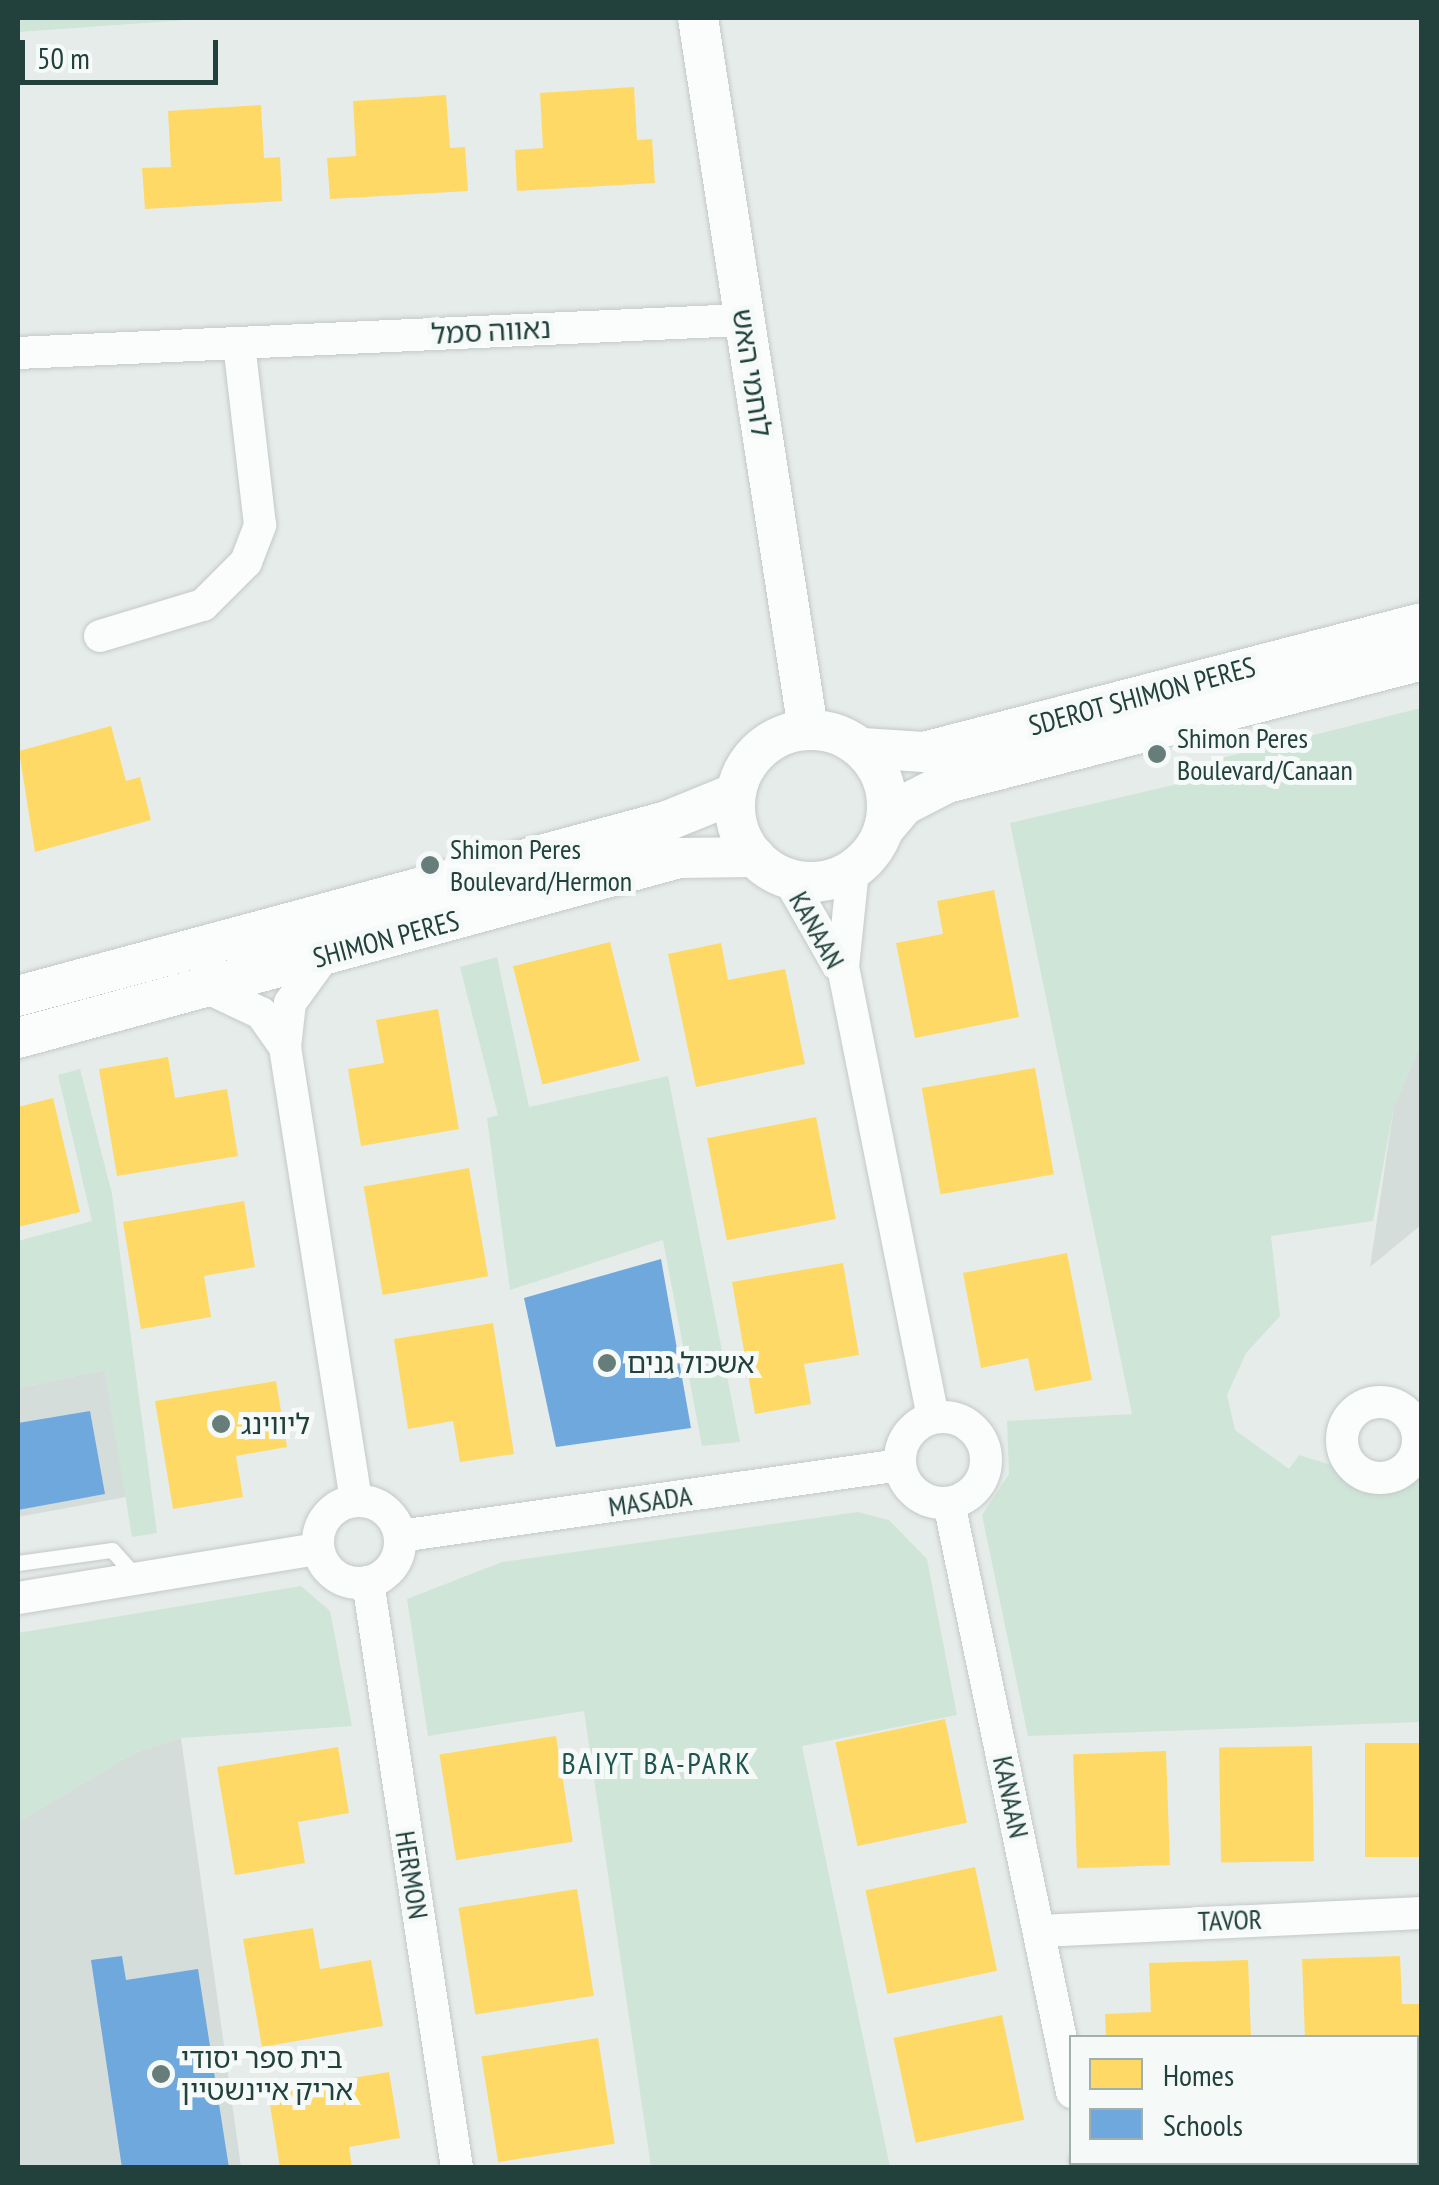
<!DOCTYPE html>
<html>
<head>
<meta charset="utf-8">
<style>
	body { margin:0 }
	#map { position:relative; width:1439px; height:2185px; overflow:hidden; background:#e6ecea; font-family:"PT Sans Narrow","Noto Sans Hebrew",sans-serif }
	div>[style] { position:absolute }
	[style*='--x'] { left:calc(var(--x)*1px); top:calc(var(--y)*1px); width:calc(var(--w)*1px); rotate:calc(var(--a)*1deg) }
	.built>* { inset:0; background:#d4ddda }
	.green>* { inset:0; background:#cfe5d8 }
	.homes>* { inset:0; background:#ffd966; transform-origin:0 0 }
	.schools>* { inset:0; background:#6fa8dc }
	.roads { filter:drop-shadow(0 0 2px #c3c9c7) drop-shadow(0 0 2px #c3c9c7) }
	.service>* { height:15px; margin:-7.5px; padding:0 7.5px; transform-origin:7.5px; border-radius:7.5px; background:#fbfcfc }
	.minor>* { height:32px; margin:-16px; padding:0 16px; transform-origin:16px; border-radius:16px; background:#fbfcfc }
	.minor>.ring { margin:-16px; padding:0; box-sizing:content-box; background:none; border:32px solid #fbfcfc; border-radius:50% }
	.tertiary>* { height:40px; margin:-20px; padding:0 20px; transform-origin:20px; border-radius:20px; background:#fbfcfc }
	.tertiary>.ring { margin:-20px; padding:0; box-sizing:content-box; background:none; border:40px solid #fbfcfc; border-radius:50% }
	.dots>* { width:28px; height:28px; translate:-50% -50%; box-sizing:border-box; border:5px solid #f5faf8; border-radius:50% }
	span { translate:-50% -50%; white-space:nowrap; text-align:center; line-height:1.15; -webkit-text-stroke:10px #f5faf8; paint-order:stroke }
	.street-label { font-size:28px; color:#22413c }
	.poi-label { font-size:28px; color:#22413c }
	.left { translate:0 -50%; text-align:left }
	.neighbourhood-label { font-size:30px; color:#1d544c; letter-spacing:2.5px }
	.frame { position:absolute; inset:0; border:20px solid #22413c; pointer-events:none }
	.legend { position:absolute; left:1069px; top:2035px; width:350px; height:130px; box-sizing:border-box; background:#f5faf8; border:2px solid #a1b0ad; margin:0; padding:12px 18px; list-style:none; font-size:30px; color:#22413c }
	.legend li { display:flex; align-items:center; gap:20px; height:50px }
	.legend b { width:50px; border:2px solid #a1b0ad }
	.scale { position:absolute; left:20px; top:40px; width:198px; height:45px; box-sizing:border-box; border:5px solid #22413c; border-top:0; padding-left:12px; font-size:30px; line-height:35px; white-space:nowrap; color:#22413c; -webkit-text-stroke:8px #f5faf8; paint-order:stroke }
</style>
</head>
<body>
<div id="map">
	<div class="built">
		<i style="clip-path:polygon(1421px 1044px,1421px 1225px,1370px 1267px,1394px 1106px)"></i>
		<i style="clip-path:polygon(105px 1370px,126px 1497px,18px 1517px,18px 1388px)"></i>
		<i style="clip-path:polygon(181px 1738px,241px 2167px,18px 2167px,18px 1822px,136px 1752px)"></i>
	</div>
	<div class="green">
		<i style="clip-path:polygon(18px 18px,214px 18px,18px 32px)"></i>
		<i style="clip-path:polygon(1421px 708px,1421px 1044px,1394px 1106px,1373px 1221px,1271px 1236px,1280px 1316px,1246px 1353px,1227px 1395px,1235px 1430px,1289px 1469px,1299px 1455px,1331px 1465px,1362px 1493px,1421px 1476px,1421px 1722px,1028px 1736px,982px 1515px,1009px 1474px,1007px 1421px,1132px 1414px,1010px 823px,1178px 784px,1202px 763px)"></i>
		<i style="clip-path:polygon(497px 957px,529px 1107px,668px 1076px,740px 1442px,702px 1446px,663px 1240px,510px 1290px,487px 1118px,498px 1115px,460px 967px)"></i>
		<i style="clip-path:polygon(80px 1069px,112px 1194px,157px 1533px,132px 1537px,105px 1370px,18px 1388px,18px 1241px,92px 1221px,58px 1075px)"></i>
		<i style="clip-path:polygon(858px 1512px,889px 1520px,927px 1559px,957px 1715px,802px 1746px,890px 2167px,651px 2167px,584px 1711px,428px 1736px,407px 1599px,502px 1562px)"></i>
		<i style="clip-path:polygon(301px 1586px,330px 1611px,352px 1726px,181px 1738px,136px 1752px,18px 1822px,18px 1633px)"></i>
		<i style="clip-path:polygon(1417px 2099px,1421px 2167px,1283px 2167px,1416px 2162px)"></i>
	</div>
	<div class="homes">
		<i style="clip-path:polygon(634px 87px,637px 140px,652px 139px,655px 183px,517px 191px,515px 150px,543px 148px,540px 93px)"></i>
		<i style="clip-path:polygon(446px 95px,450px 148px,465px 147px,468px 191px,330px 199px,327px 158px,356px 156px,353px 101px)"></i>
		<i style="clip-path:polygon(261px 105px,264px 158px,280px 157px,282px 201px,145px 209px,142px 168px,171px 167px,168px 111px)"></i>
		<i style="clip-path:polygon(111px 726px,126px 781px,140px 777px,151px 820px,35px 852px,19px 751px)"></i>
		<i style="clip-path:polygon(994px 890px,1019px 1017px,915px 1038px,896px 943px,943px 934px,937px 901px)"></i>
		<i style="left:610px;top:942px;width:122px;height:100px;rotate:76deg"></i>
		<i style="clip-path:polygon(721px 943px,728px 980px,785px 969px,805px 1064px,696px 1087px,668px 954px)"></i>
		<i style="clip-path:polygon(438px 1009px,459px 1129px,361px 1146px,348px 1069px,384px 1063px,376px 1020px)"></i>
		<i style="clip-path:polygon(168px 1057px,175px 1098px,227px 1089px,238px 1156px,117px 1176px,99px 1069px)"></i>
		<i style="left:1035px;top:1068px;width:108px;height:115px;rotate:80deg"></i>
		<i style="clip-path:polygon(53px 1098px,80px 1212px,18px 1227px,18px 1107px)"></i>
		<i style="left:816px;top:1117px;width:104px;height:111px;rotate:79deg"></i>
		<i style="left:469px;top:1168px;width:110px;height:107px;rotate:80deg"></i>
		<i style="clip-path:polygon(244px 1201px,255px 1267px,204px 1276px,211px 1317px,141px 1329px,123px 1222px)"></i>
		<i style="clip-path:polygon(1067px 1253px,1092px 1380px,1035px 1391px,1028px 1358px,981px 1368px,963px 1273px)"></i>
		<i style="clip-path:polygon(843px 1263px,859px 1355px,804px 1364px,811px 1404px,755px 1414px,732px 1282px)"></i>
		<i style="clip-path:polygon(493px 1323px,514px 1454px,460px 1462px,453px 1421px,408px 1429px,394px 1339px)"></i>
		<i style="clip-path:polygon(276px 1381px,287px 1447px,236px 1456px,243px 1497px,173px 1509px,155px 1401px)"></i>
		<i style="left:945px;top:1719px;width:106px;height:112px;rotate:78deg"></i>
		<i style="left:556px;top:1736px;width:107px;height:118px;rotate:81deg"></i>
		<i style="left:1422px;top:1743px;width:114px;height:57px;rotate:90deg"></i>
		<i style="left:1312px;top:1746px;width:115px;height:93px;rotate:89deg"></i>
		<i style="clip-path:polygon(338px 1747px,349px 1813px,298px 1822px,305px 1863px,235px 1875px,217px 1767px)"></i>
		<i style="left:1166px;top:1751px;width:114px;height:93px;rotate:88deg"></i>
		<i style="left:975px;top:1867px;width:106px;height:112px;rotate:78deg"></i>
		<i style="left:577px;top:1889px;width:108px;height:120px;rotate:81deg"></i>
		<i style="clip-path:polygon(313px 1928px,320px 1969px,371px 1960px,383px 2026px,262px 2047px,243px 1939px)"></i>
		<i style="clip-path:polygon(1400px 1956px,1402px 2004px,1422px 2004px,1422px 2066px,1416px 2038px,1305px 2038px,1302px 1959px)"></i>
		<i style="clip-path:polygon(1248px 1960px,1251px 2038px,1106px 2038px,1105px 2014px,1151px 2012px,1149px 1963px)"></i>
		<i style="left:1002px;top:2015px;width:107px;height:111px;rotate:78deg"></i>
		<i style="left:598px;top:2038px;width:107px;height:118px;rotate:81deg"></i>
		<i style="clip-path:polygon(389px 2072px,400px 2138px,349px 2147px,352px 2168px,280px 2168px,268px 2092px)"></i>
	</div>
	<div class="schools">
		<i style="clip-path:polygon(661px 1259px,691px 1428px,556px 1447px,524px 1298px)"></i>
		<i style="clip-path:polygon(90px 1411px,105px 1494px,18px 1510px,18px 1423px)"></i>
		<i style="clip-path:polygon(122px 1956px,126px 1980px,198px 1969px,229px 2168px,122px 2168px,91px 1960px)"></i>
	</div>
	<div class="roads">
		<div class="service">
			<i style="--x:18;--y:1563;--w:95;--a:-7.9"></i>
			<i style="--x:112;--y:1550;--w:39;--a:48"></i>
		</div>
		<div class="minor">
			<i style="--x:18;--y:353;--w:726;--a:-2.61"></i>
			<i style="--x:100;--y:636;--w:108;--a:-16.8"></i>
			<i style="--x:203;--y:605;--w:61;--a:-45"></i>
			<i style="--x:246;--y:562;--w:40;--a:-69"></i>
			<i style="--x:260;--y:525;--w:183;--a:-96.6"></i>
			<i style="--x:853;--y:870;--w:98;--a:95.9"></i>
			<i style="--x:843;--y:967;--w:459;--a:78.7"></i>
			<i style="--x:788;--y:878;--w:100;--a:60.1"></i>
			<i style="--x:324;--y:956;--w:58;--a:125.9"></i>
			<i style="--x:290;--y:1003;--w:44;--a:96.5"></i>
			<i style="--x:285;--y:1047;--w:459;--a:81.1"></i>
			<i style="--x:208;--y:988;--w:59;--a:25.3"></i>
			<i style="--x:261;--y:1013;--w:42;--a:54.8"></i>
			<i class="ring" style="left:1342px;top:1402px;width:44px;height:44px"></i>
			<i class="ring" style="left:900px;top:1417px;width:54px;height:54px"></i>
			<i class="ring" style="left:318px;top:1501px;width:50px;height:50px"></i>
			<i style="--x:949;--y:1503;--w:602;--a:78.2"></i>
			<i style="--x:400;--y:1536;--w:505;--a:-8.08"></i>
			<i style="--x:368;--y:1582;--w:593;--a:81.36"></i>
			<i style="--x:18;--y:1598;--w:304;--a:-9.3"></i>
			<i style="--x:1040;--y:1931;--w:382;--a:-2.7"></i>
			<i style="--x:1086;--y:2162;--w:6;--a:81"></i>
		</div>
		<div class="tertiary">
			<i style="--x:698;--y:18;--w:719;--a:81.21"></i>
			<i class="ring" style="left:735px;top:730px;width:112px;height:112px"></i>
			<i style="--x:862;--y:748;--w:62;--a:3.7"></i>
			<i style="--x:924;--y:752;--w:514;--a:-14.52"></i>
			<i style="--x:884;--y:829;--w:31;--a:-50"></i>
			<i style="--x:904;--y:805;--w:48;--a:-27.1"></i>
			<i style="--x:947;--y:783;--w:491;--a:-14.5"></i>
			<i style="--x:18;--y:996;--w:672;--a:-15.09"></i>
			<i style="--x:667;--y:821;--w:74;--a:-22.1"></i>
			<i style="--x:18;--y:1038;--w:685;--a:-15.23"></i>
			<i style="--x:679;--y:858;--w:76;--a:-0.8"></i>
		</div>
	</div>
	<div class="dots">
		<i style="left:1157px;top:754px;background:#677d79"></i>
		<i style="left:430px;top:865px;background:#677d79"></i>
		<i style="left:607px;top:1363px;background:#677d79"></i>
		<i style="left:221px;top:1424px;background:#677d79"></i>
		<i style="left:161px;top:2074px;background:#677d79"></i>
	</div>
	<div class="street-label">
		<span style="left:491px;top:331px;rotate:-3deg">נאווה סמל</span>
		<span style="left:752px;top:373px;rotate:81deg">לוחמי האש</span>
		<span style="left:1142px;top:696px;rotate:-15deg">SDEROT SHIMON PERES</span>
		<span style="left:817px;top:930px;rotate:61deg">KANAAN</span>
		<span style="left:386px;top:939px;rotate:-15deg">SHIMON PERES</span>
		<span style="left:650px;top:1501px;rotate:-8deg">MASADA</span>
		<span style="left:1011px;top:1797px;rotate:78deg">KANAAN</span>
		<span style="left:412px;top:1875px;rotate:81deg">HERMON</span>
		<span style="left:1230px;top:1920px;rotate:-2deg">TAVOR</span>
	</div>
	<div class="poi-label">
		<span class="left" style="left:1177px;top:754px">Shimon Peres<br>Boulevard/Canaan</span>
		<span class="left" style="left:450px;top:865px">Shimon Peres<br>Boulevard/Hermon</span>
		<span class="left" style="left:627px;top:1363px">אשכול גנים</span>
		<span class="left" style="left:241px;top:1424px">ליווינג</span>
		<span class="left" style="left:181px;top:2074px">בית ספר יסודי<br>אריק איינשטיין</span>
	</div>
	<div class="neighbourhood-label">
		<span style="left:657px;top:1763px">BAIYT BA-PARK</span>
	</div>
	<div class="frame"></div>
	<ul class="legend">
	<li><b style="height:28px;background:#ffd966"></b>Homes</li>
	<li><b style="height:28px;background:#6fa8dc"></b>Schools</li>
	</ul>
	<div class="scale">50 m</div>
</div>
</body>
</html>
